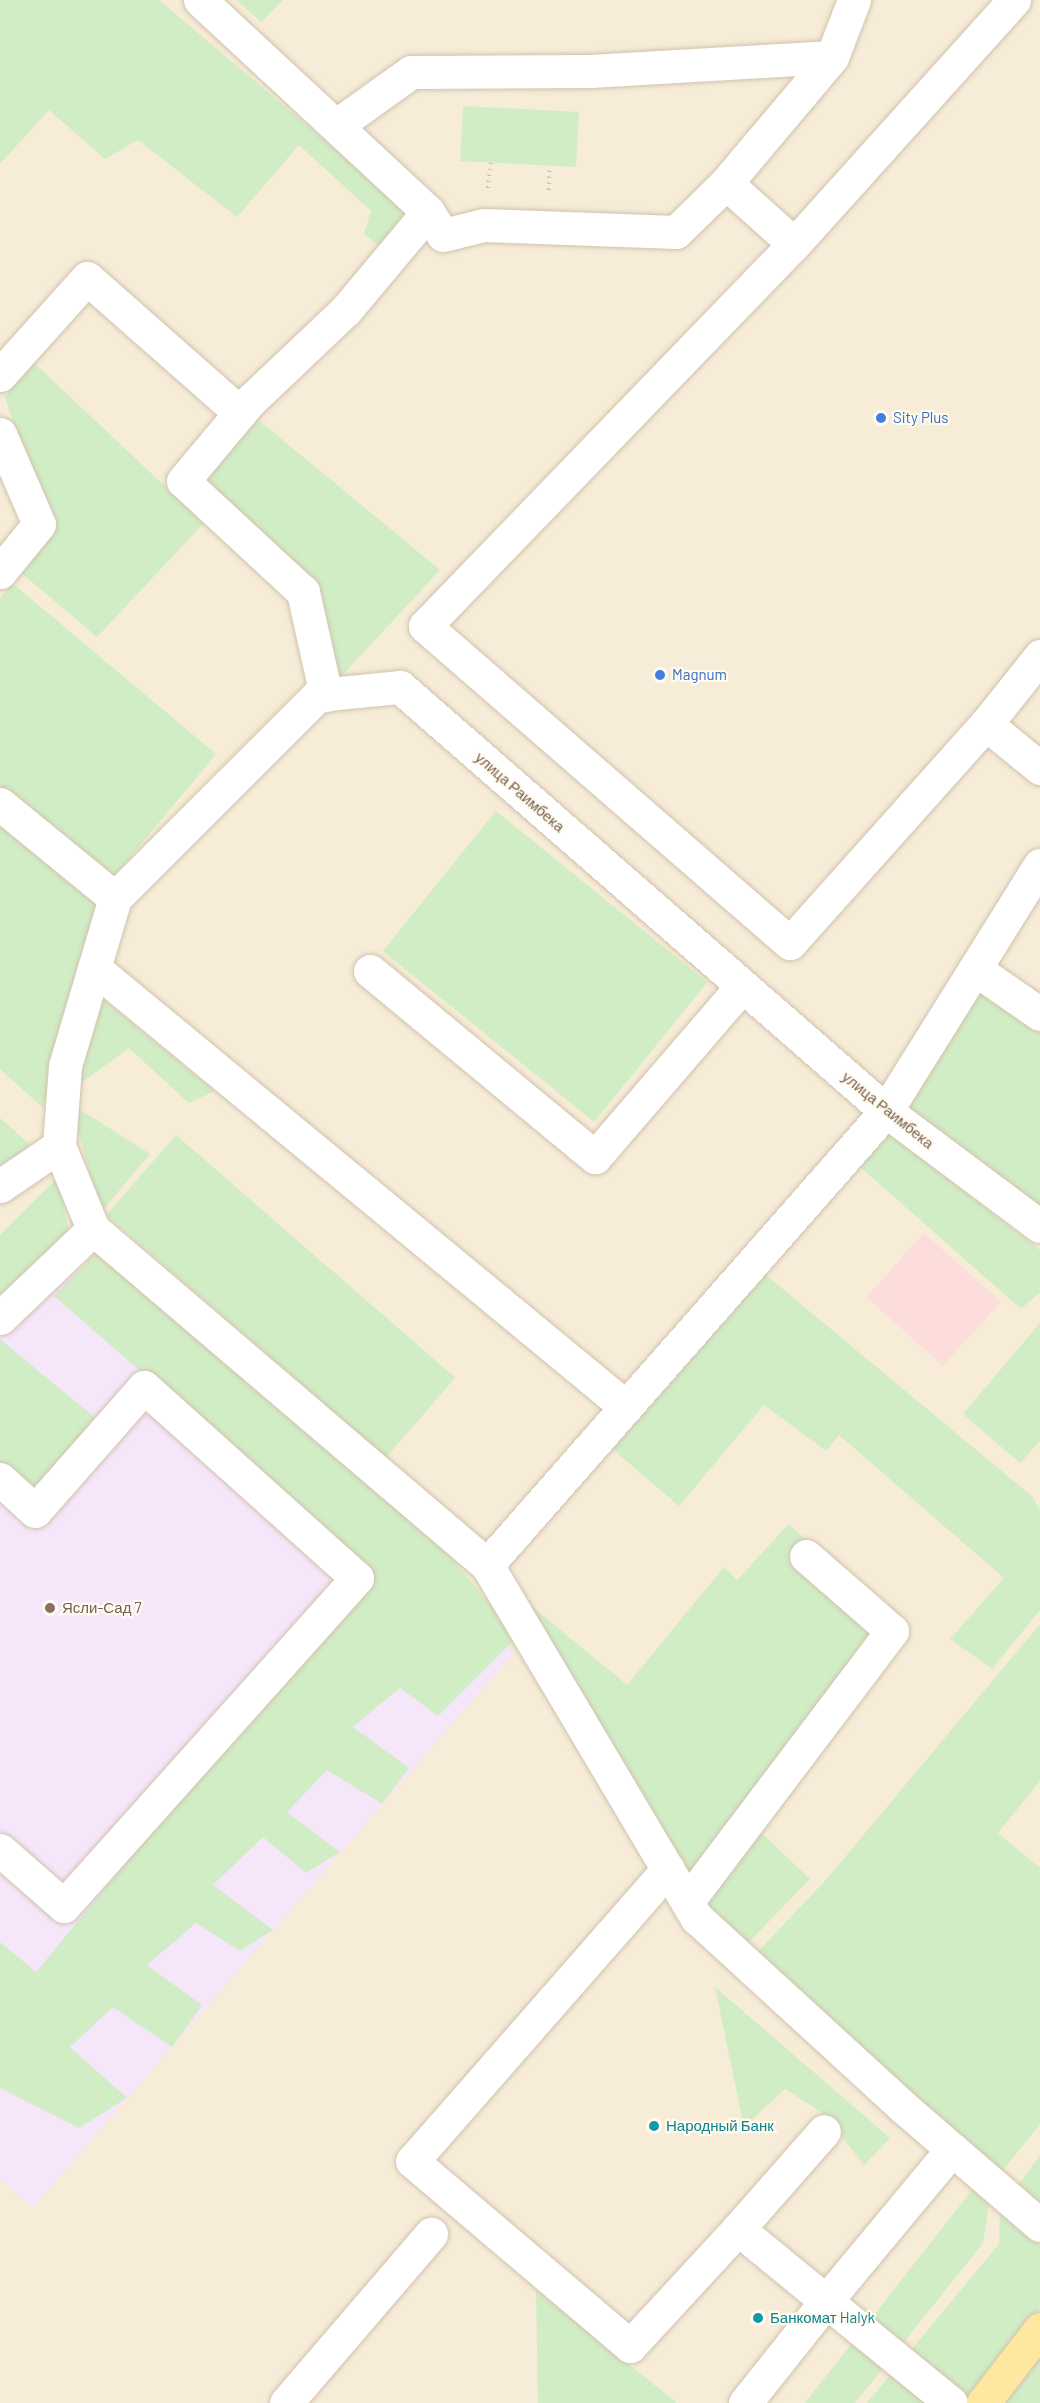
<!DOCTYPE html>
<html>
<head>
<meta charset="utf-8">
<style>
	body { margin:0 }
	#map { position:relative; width:1040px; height:2403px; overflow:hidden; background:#fdf8ea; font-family:Barlow,sans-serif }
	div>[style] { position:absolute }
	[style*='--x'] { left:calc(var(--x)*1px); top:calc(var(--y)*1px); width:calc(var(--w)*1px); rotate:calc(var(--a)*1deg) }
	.residential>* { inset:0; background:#f6ecd7; transform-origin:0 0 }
	.education>* { inset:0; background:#f6e6fa }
	.medical>* { inset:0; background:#fcdddc; transform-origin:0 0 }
	.green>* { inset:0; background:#d1edc6; transform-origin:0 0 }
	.path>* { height:4px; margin-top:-2px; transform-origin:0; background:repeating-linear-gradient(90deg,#dabfa2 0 1.5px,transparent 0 6px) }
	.roads { filter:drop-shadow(0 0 2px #d1c2ae) drop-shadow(0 0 2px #d1c2ae) }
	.minor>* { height:33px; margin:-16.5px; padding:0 16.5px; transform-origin:16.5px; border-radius:16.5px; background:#fff }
	.major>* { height:33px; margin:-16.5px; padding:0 16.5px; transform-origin:16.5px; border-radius:16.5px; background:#fee8a0 }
	.dots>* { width:16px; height:16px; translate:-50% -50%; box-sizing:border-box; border:3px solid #fffbf1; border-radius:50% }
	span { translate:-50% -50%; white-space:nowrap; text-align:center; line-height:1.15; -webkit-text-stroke:4.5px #fffbf1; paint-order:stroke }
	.shop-label { font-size:15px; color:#366cbe }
	.left { translate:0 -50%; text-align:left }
	.street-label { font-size:15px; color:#7a624b }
	.education-label { font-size:15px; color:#785e54 }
	.culture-label { font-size:15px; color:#0d838f }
</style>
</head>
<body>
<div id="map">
	<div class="residential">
		<i style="left:0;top:0;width:1040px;height:2403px"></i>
	</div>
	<div class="education">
		<i style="clip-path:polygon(36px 1233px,514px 1653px,33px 2207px,0 2179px,0 1274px)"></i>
	</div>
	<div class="medical">
		<i style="left:924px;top:1233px;width:103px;height:86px;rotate:42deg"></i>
	</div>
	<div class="green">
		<i style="clip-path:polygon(0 0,159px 0,406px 209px,381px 248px,364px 233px,371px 211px,299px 145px,237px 217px,138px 140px,105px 159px,49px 110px,0 164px)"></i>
		<i style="clip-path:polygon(236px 0,283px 0,261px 22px)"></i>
		<i style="left:463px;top:106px;width:116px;height:55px;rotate:3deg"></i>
		<i style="clip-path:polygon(32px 361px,204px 523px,97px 637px,19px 571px,47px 527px,5px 397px)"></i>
		<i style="clip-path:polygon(255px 417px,440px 570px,337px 681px,317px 589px,199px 477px)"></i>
		<i style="clip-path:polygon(12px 583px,216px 754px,112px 879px,0 786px,0 598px)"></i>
		<i style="left:496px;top:811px;width:272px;height:180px;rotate:39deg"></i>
		<i style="clip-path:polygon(0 821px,97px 901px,43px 1108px,0 1069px)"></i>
		<i style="clip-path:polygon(975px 969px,1040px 1014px,1040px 1226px,886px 1111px)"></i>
		<i style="clip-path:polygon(99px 996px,214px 1091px,189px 1103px,129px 1048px,78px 1085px)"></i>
		<i style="clip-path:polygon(70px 1103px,150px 1154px,101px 1212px)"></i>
		<i style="clip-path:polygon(0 1118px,34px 1148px,0 1167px)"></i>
		<i style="clip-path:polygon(886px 1131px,1040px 1250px,1040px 1292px,1021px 1309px,858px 1165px)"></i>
		<i style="left:176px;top:1135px;width:370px;height:106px;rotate:41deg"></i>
		<i style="clip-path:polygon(58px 1177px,72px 1248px,0 1299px,0 1235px)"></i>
		<i style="clip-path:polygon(96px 1253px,432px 1535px,517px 1637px,438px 1716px,400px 1688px,353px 1727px,409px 1768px,382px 1804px,327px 1770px,287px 1812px,340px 1852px,306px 1873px,263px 1837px,213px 1885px,273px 1930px,240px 1951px,196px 1923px,147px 1965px,202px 2005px,172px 2047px,113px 2007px,70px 2047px,127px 2098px,79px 2128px,0 2088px,0 1942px,36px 1972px,369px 1570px,54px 1296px)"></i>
		<i style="clip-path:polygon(760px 1270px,1033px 1497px,1040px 1511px,1040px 1610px,992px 1669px,950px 1639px,1004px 1578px,839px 1435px,826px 1451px,764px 1405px,679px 1506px,610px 1447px)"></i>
		<i style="clip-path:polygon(1040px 1323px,1040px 1441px,1020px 1463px,963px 1414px)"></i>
		<i style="clip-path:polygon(0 1339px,99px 1421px,31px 1495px,0 1465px)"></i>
		<i style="clip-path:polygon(789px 1524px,903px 1630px,743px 1815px,810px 1879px,745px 1946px,686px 1878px,516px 1593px,627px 1685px,724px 1567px,737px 1580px)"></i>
		<i style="clip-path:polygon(1040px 1624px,1040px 1781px,998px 1833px,1040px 1868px,1040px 2124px,992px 2184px,983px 2243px,855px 2403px,805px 2403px,983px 2176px,747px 1963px,825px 1881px)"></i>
		<i style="clip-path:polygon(715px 1987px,890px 2138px,864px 2165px,824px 2114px,785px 2089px,744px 2127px)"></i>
		<i style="clip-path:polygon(1040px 2155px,1040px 2309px,970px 2403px,867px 2403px,999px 2244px,1000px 2210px)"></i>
		<i style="clip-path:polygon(536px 2290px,672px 2399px,677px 2403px,538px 2403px)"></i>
		<i style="clip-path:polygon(1040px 2348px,1040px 2403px,999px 2403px)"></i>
	</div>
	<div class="path">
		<i style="--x:488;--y:188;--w:26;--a:-83"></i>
		<i style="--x:549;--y:190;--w:24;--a:-88"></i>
	</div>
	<div class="roads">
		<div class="minor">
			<i style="--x:200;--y:0;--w:311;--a:42.9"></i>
			<i style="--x:428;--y:212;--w:27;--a:57"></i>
			<i style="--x:443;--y:235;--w:42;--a:-13.7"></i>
			<i style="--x:484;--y:225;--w:192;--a:2.1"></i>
			<i style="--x:676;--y:232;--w:70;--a:-44.4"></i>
			<i style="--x:726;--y:183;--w:165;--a:-49.9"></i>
			<i style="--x:832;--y:57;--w:61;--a:-68.9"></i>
			<i style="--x:1014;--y:0;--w:329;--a:132"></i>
			<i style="--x:794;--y:244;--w:531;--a:134.01"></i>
			<i style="--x:425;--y:626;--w:483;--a:41"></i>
			<i style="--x:790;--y:943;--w:294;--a:-48.2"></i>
			<i style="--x:986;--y:724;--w:87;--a:-51.5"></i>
			<i style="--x:337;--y:125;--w:91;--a:-35.6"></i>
			<i style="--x:411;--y:72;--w:179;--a:-0.3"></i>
			<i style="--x:590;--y:71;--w:242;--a:-3.3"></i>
			<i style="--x:726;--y:183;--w:91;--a:41.9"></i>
			<i style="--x:0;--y:375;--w:130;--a:-48.1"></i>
			<i style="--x:87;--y:278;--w:204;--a:41.4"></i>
			<i style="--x:0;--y:434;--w:98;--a:66.6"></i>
			<i style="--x:39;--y:524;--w:62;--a:129.1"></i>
			<i style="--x:326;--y:695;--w:106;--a:-102.6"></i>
			<i style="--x:303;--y:592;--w:163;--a:-137.2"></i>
			<i style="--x:183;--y:481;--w:104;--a:-50.1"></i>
			<i style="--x:250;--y:401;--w:132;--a:-43.5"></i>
			<i style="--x:346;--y:310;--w:128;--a:-50.1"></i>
			<i style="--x:986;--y:724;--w:70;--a:39.2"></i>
			<i style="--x:0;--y:804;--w:149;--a:39.3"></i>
			<i style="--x:115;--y:898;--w:287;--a:-45"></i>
			<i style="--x:318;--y:695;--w:82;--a:-5.6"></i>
			<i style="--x:400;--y:687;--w:645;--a:41.1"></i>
			<i style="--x:886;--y:1111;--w:192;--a:36.8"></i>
			<i style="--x:115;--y:898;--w:175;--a:106.6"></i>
			<i style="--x:65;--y:1066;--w:80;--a:94.3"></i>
			<i style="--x:59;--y:1146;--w:90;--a:67.7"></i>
			<i style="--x:93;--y:1229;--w:518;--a:40.46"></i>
			<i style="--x:487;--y:1565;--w:411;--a:59.3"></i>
			<i style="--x:697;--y:1918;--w:278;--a:42.5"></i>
			<i style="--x:902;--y:2106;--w:182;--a:40.8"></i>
			<i style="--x:94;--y:968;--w:690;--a:39.53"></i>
			<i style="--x:975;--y:969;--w:79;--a:34.7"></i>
			<i style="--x:370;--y:971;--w:292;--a:39.6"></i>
			<i style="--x:595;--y:1157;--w:225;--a:-49.3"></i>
			<i style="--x:0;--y:1186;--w:71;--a:-34.1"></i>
			<i style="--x:0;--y:1318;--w:129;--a:-43.7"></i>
			<i style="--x:0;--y:1479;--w:47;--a:42.4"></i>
			<i style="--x:35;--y:1511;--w:165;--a:-48.7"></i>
			<i style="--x:144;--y:1387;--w:286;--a:41.9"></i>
			<i style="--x:357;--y:1578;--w:440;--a:131.8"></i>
			<i style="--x:64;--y:1906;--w:85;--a:-138.8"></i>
			<i style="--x:487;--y:1565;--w:604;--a:-48.69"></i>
			<i style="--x:886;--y:1111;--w:290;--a:-58"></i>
			<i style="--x:668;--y:1869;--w:388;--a:131.2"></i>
			<i style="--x:412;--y:2161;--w:286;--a:40.3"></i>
			<i style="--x:630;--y:2346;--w:159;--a:-47.3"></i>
			<i style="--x:687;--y:1902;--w:340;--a:-52.9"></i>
			<i style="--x:892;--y:1631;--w:114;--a:-138.9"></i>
			<i style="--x:286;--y:2403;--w:223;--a:-49.4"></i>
			<i style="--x:745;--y:2403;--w:130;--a:-51.5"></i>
			<i style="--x:826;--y:2301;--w:114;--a:-140.7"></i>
			<i style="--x:738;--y:2229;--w:130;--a:-48.7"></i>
			<i style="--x:951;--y:2403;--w:161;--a:-140.8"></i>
			<i style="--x:826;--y:2301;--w:197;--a:-50.3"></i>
		</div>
		<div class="major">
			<i style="--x:983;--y:2403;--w:93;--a:-52.4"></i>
		</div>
	</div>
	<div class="dots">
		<i style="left:881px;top:418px;background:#3f7fe0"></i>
		<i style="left:660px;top:675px;background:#3f7fe0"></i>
		<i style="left:50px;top:1608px;background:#8d6e63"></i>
		<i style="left:654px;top:2126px;background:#0f9aa8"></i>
		<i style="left:758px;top:2318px;background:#0f9aa8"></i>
	</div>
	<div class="shop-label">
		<span class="left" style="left:893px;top:418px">Sity Plus</span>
		<span class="left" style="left:672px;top:675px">Magnum</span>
	</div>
	<div class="street-label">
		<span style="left:520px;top:792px;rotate:41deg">улица Раимбека</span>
		<span style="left:888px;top:1110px;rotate:39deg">улица Раимбека</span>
	</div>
	<div class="education-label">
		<span class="left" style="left:62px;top:1608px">Ясли-Сад 7</span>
	</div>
	<div class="culture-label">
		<span class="left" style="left:666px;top:2126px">Народный Банк</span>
		<span class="left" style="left:770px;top:2318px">Банкомат Halyk</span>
	</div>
</div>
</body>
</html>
